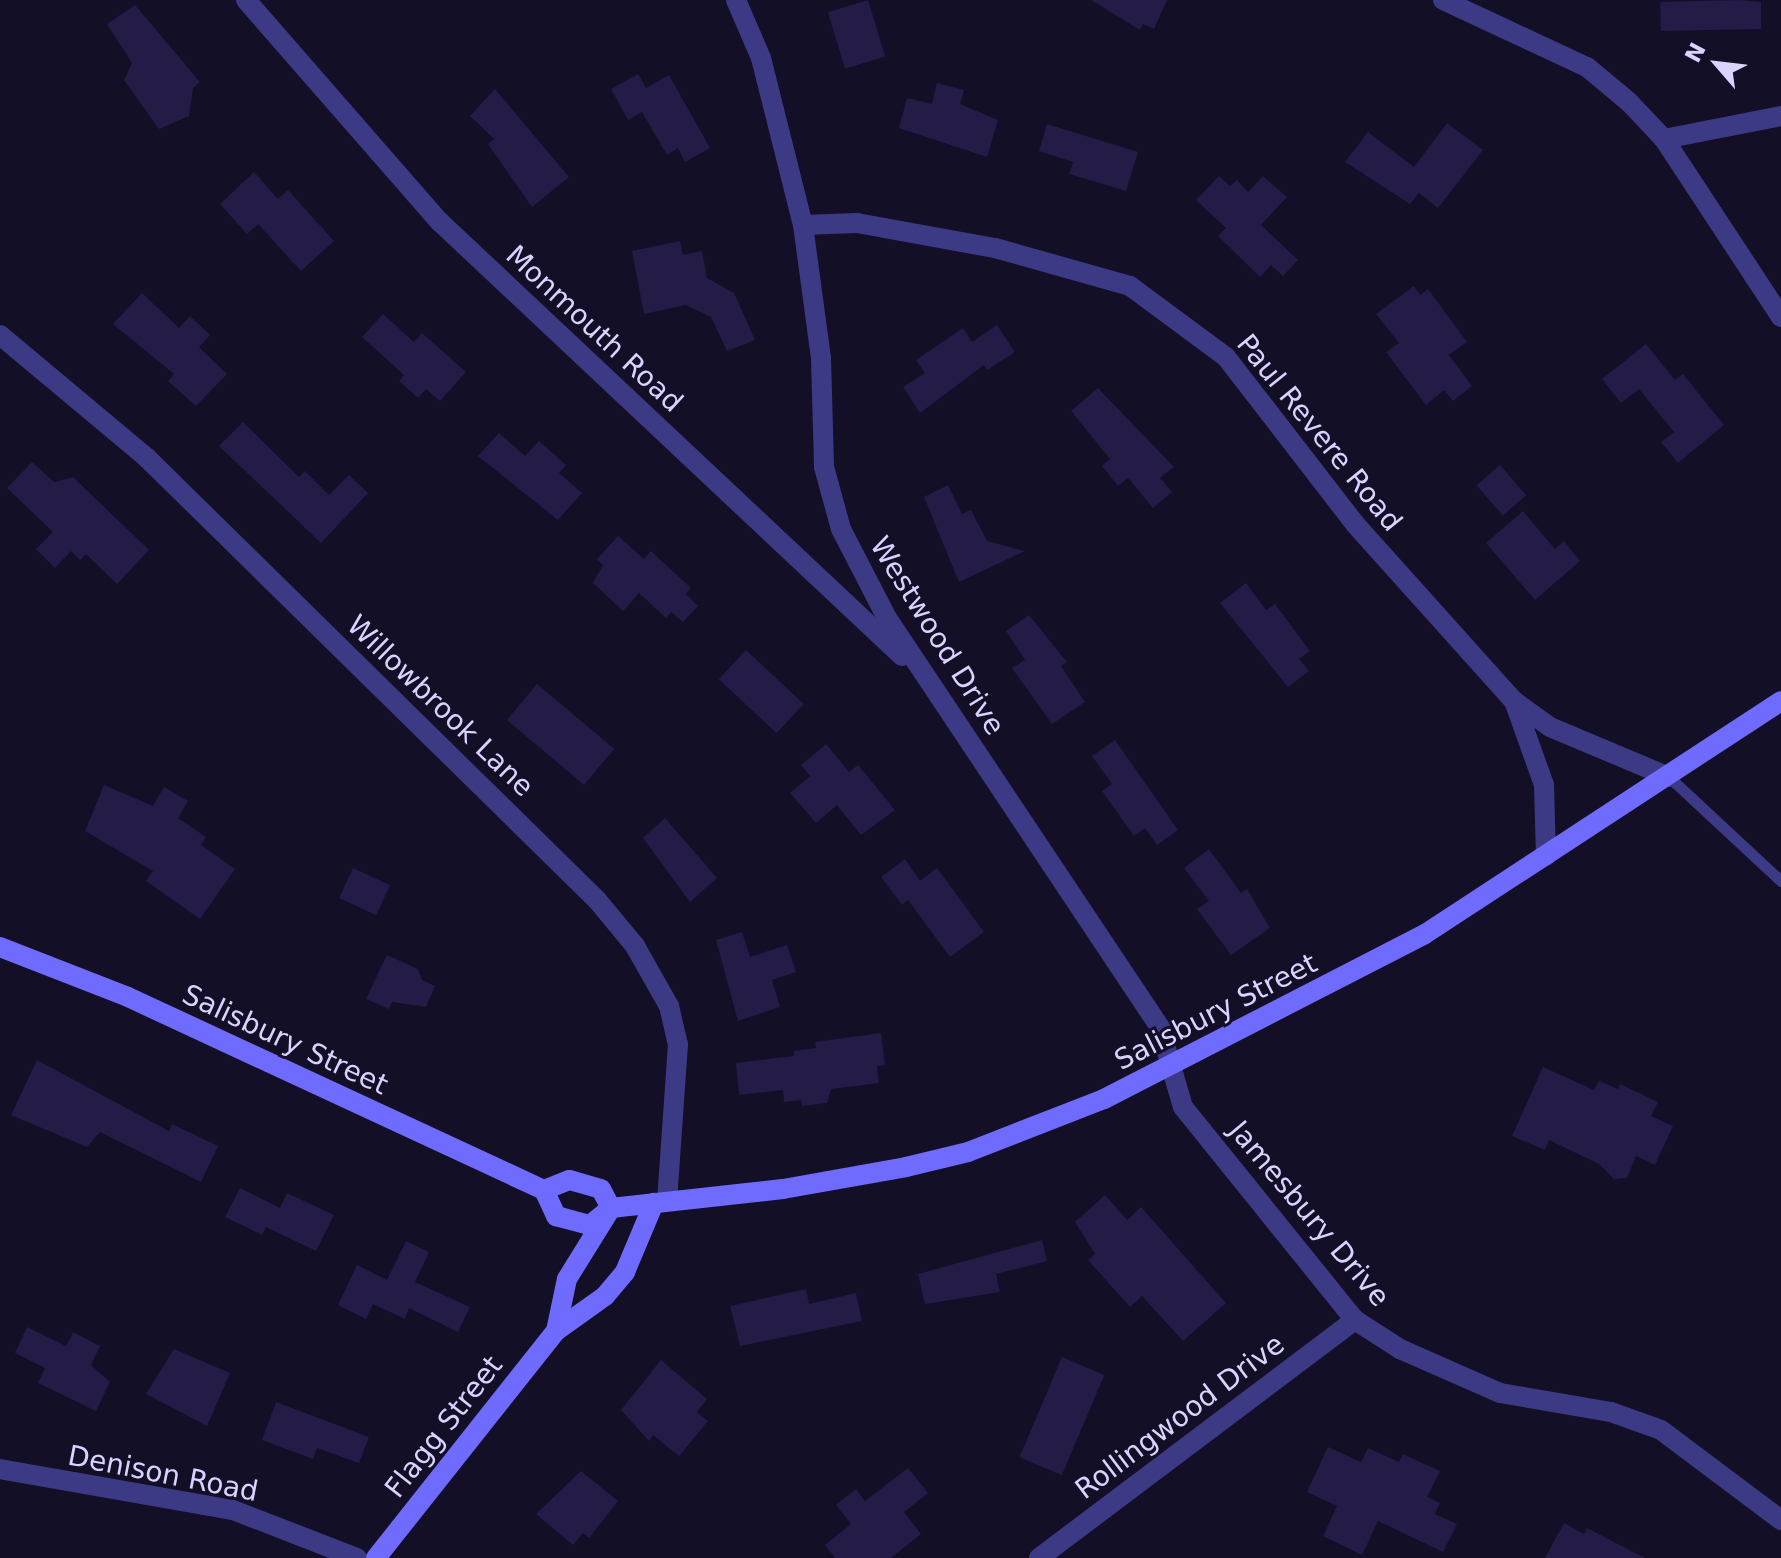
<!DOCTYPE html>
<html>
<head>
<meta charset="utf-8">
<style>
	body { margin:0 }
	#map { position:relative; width:1781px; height:1558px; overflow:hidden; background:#130f26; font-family:"DejaVu Sans",sans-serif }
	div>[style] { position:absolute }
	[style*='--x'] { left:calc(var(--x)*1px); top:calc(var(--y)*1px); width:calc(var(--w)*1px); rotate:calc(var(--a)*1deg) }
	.building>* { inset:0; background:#241b47; transform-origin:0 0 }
	.lane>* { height:11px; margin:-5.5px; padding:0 5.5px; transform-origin:5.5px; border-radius:5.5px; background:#3d3a85 }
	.street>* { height:20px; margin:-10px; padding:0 10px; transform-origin:10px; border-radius:10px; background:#3d3a85 }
	.secondary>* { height:20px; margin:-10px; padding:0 10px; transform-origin:10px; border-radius:10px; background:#6f6bff }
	span { translate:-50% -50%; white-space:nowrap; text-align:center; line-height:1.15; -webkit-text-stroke:6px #130f26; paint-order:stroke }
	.street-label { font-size:28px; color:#d9d4ff }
	.north { position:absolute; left:1677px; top:24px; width:80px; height:80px; -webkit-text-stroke:6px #130f26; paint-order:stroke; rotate:298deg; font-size:22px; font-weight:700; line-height:32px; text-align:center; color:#d9d4ff }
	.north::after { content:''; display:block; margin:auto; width:28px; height:36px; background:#d9d4ff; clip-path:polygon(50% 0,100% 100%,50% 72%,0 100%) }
</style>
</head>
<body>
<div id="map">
	<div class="building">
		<i style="left:868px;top:0;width:59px;height:42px;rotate:73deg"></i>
		<i style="clip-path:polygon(1091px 0,1167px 0,1154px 29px,1143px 24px,1140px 30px)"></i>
		<i style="clip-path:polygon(1740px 0,1761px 2px,1761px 29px,1661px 31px,1660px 2px)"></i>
		<i style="clip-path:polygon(135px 5px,200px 82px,193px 88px,189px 116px,159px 129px,124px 80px,132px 63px,107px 24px)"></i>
		<i style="clip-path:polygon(638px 74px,646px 88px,669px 75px,710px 148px,685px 162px,678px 148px,667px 155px,642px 112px,628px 120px,611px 89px)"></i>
		<i style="clip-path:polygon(937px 83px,964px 90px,960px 104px,998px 120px,987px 157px,899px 128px,907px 98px,932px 104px)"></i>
		<i style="clip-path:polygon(495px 89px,569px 177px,532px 207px,488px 144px,494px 139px,470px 116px)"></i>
		<i style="clip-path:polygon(1447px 123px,1483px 150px,1438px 208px,1419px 193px,1410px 204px,1345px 162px,1368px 132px,1414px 167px)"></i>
		<i style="clip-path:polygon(1047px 124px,1138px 152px,1126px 191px,1069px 174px,1073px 162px,1039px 151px)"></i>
		<i style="clip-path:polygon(254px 172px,278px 199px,288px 190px,334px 241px,301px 271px,258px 224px,247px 234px,220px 204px)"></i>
		<i style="clip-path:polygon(1219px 176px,1230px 186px,1237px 180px,1248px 192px,1263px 176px,1287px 197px,1261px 225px,1298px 260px,1283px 276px,1271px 265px,1260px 277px,1218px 236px,1226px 228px,1196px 200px)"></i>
		<i style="clip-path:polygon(680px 241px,683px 255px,702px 251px,707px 278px,734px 293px,755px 340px,727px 351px,711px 317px,686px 305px,644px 314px,632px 251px)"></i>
		<i style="clip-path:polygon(1414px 286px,1420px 295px,1428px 289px,1467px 342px,1449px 355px,1472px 386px,1453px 401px,1444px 390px,1426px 405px,1386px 352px,1399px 343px,1376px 314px)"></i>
		<i style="clip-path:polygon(142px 293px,179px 328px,190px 316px,210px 335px,199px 347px,227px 374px,196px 406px,168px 381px,174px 374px,113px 324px)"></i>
		<i style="clip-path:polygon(383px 314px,414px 342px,422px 333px,466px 372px,440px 401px,426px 389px,418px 398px,399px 381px,404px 375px,362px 337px)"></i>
		<i style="clip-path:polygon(997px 325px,1015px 352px,987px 370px,984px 365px,920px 413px,903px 387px,925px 373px,916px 360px,963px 328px,972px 342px)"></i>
		<i style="clip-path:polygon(1646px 344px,1675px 380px,1683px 374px,1724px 425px,1678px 463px,1661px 442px,1674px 432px,1639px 389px,1621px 403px,1602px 379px)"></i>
		<i style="clip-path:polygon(1098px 388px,1174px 467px,1160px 478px,1172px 492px,1153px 508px,1128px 478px,1118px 486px,1102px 466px,1110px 459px,1071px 411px)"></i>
		<i style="clip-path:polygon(243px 422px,299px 477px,305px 471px,329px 495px,349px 475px,368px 493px,321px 543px,219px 446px)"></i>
		<i style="clip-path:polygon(499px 433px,525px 456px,539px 441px,566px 465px,559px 473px,582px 493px,558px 520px,478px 456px)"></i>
		<i style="clip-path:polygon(32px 462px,54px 482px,73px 477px,149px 550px,117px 584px,86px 554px,80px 560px,71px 551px,55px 568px,36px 549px,53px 532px,7px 488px)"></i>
		<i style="left:1500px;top:465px;width:40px;height:31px;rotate:49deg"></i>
		<i style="clip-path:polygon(948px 485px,962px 514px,971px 510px,987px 541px,1025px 551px,959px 582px,924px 497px)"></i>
		<i style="clip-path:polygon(1523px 511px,1555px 549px,1564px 541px,1580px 561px,1535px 600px,1486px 543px)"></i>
		<i style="clip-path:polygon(618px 536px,644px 559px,651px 551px,691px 588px,686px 594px,698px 606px,683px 622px,671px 612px,666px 618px,639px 593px,623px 611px,593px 583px,603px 565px,597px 559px)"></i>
		<i style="clip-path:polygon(1246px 583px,1266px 610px,1275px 604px,1310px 651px,1299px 659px,1309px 671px,1288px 687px,1220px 603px)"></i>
		<i style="clip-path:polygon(1029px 615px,1067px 662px,1061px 666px,1085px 702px,1052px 724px,1012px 668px,1025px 660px,1006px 631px)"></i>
		<i style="left:746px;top:650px;width:79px;height:40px;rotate:43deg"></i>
		<i style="left:537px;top:684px;width:101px;height:47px;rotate:40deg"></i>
		<i style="clip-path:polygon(1115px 740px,1178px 830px,1157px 845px,1145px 828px,1134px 836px,1102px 791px,1112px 784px,1092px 756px)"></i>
		<i style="clip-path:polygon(826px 744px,849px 772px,858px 765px,895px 810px,861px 835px,837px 805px,816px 823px,790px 793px,810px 776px,801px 765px)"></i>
		<i style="clip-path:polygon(104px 785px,153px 806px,164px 787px,188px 801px,178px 818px,206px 837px,201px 845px,235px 869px,200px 919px,146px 881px,153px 871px,85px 831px)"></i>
		<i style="clip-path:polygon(665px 818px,717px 878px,690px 902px,643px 838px)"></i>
		<i style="clip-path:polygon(1209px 849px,1241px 893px,1247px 889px,1270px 928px,1231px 955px,1197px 909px,1209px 901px,1184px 868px)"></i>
		<i style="clip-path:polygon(905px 859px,920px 881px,937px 868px,984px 932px,950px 957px,908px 900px,902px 905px,881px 877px)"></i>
		<i style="left:353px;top:868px;width:41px;height:33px;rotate:25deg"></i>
		<i style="clip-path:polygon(742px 932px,750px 957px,787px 945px,796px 972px,772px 980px,780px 1007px,738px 1021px,716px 940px)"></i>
		<i style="clip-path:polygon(387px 955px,418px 969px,422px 980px,435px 986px,426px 1007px,392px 1002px,389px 1009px,366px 999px)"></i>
		<i style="clip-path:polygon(881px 1033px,885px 1065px,877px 1066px,879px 1083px,831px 1089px,827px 1103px,802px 1106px,801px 1100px,784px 1102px,783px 1090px,739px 1095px,736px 1063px,794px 1056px,794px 1051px,816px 1048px,815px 1042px)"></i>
		<i style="clip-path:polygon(37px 1060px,169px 1131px,172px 1124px,218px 1146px,201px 1182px,100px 1132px,87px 1147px,11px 1115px)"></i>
		<i style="clip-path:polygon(1543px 1067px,1594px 1090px,1599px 1081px,1618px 1089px,1620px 1084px,1658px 1102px,1651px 1116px,1673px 1126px,1655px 1165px,1636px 1156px,1627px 1178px,1614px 1179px,1599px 1164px,1549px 1140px,1545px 1150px,1512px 1136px)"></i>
		<i style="clip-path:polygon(240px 1188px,280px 1208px,287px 1193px,334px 1215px,316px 1251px,266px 1227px,262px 1235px,225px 1217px)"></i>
		<i style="clip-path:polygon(1105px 1195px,1127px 1220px,1141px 1207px,1226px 1303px,1183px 1341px,1142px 1296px,1130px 1307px,1088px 1260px,1095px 1254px,1075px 1222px)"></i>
		<i style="clip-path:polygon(1042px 1240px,1047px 1261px,996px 1274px,1000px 1292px,925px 1304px,918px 1274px)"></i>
		<i style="clip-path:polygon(406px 1241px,429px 1252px,415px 1282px,470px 1307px,458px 1332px,409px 1308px,405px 1319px,373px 1304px,366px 1319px,338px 1305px,357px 1265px,387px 1280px)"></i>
		<i style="clip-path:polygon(806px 1289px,809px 1304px,856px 1293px,862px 1321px,740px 1346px,730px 1306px)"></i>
		<i style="clip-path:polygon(27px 1327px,66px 1346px,73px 1332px,100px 1346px,91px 1365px,110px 1382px,96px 1411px,38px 1383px,45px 1368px,15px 1353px)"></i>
		<i style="clip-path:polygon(174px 1349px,230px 1373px,207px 1426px,146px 1394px)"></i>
		<i style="left:1062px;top:1357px;width:46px;height:109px;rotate:23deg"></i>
		<i style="clip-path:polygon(661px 1360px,707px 1399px,697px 1412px,708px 1421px,679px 1456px,653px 1435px,649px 1441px,621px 1410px)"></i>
		<i style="clip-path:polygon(276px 1402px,369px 1437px,359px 1463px,317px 1448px,313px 1459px,262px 1440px)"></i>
		<i style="clip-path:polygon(1328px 1447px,1361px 1462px,1368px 1448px,1399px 1462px,1403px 1454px,1440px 1471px,1427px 1497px,1440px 1503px,1435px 1514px,1457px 1524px,1443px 1552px,1378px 1521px,1362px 1555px,1323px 1536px,1337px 1506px,1307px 1492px)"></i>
		<i style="clip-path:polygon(908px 1468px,928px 1493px,904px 1512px,921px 1534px,891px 1558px,835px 1558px,825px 1545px,851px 1524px,836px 1505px,856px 1489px,865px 1501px)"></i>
		<i style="clip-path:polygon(581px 1471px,618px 1501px,589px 1538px,583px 1533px,573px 1545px,536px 1514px)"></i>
		<i style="clip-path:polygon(1564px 1523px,1584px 1534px,1587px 1528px,1645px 1558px,1545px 1558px)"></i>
	</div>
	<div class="lane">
		<i style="--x:1669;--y:777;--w:153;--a:42.9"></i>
	</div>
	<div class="street">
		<i style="--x:246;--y:0;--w:295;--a:48.9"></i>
		<i style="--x:440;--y:222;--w:634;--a:43.21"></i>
		<i style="--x:736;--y:0;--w:63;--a:66.7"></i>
		<i style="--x:761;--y:58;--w:172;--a:75.9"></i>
		<i style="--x:803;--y:225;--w:134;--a:82.3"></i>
		<i style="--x:821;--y:358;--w:109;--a:88.4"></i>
		<i style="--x:824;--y:467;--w:64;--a:74.7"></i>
		<i style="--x:841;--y:529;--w:100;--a:62.7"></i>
		<i style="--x:887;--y:618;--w:493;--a:56.3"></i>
		<i style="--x:1160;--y:1028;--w:82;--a:73.8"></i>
		<i style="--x:1183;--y:1107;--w:274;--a:51.1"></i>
		<i style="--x:1355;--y:1320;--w:54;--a:32.8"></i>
		<i style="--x:1400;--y:1349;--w:109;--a:23.7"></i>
		<i style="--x:1500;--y:1393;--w:113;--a:9.7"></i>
		<i style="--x:1611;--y:1412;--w:53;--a:19.8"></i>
		<i style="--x:1661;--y:1430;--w:150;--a:36.9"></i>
		<i style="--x:1443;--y:0;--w:159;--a:25"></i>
		<i style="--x:1587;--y:67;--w:55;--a:39.8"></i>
		<i style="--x:1629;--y:102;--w:51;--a:46.6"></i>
		<i style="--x:1664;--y:139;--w:213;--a:56.7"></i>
		<i style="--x:1664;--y:139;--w:119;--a:-11.1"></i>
		<i style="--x:803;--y:225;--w:54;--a:-2.1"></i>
		<i style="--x:857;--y:223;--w:140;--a:10.3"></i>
		<i style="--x:995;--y:248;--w:140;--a:15.7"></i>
		<i style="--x:1130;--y:286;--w:119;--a:36.5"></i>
		<i style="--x:1226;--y:357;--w:211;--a:52.3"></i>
		<i style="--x:1355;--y:524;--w:238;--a:48.1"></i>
		<i style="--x:1514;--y:701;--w:44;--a:35.8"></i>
		<i style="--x:1550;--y:727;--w:129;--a:22.8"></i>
		<i style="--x:0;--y:335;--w:192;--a:39.9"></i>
		<i style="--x:147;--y:458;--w:631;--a:44.49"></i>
		<i style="--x:597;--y:900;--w:60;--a:50.4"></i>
		<i style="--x:635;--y:946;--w:69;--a:60.5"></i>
		<i style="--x:669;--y:1006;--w:39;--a:77"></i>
		<i style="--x:678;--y:1044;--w:157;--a:94"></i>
		<i style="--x:1514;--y:701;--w:89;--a:70.3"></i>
		<i style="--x:1544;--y:785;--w:71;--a:88.4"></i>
		<i style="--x:0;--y:1469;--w:237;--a:10"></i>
		<i style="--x:233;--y:1510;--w:133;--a:21.2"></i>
		<i style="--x:1039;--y:1558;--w:396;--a:-37"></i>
	</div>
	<div class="secondary">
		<i style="--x:0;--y:947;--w:137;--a:21.3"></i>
		<i style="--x:128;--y:997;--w:459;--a:24.9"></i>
		<i style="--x:544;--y:1190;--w:29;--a:65"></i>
		<i style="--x:556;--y:1216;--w:35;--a:15"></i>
		<i style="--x:590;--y:1225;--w:27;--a:-39"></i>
		<i style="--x:611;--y:1208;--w:21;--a:-118"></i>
		<i style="--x:601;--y:1189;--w:33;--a:-164"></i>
		<i style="--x:569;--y:1180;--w:27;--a:158"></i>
		<i style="--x:556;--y:1331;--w:53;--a:-78.1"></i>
		<i style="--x:567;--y:1279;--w:84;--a:-58.2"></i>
		<i style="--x:611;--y:1208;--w:173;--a:-6.3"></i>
		<i style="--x:783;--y:1189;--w:125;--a:-10.1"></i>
		<i style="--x:906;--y:1167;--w:64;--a:-13.6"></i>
		<i style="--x:968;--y:1152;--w:146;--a:-21.3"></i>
		<i style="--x:1104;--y:1099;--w:361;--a:-27.2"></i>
		<i style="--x:1425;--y:934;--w:425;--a:-33.2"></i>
		<i style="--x:376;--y:1558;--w:290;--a:-51.6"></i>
		<i style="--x:556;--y:1331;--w:60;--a:-35.5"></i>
		<i style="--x:605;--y:1296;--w:31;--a:-50"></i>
		<i style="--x:625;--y:1272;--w:75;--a:-67.2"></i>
	</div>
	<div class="street-label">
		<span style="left:594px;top:329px;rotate:43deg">Monmouth Road</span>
		<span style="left:1319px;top:433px;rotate:51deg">Paul Revere Road</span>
		<span style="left:937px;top:636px;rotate:58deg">Westwood Drive</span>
		<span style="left:440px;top:706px;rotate:44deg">Willowbrook Lane</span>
		<span style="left:1216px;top:1012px;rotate:-27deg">Salisbury Street</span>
		<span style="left:285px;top:1040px;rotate:25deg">Salisbury Street</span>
		<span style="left:1309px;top:1214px;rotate:50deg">Jamesbury Drive</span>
		<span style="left:1180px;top:1417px;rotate:-37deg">Rollingwood Drive</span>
		<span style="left:444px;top:1427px;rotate:-52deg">Flagg Street</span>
		<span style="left:163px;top:1474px;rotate:11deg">Denison Road</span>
	</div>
	<div class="north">N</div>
</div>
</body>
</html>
